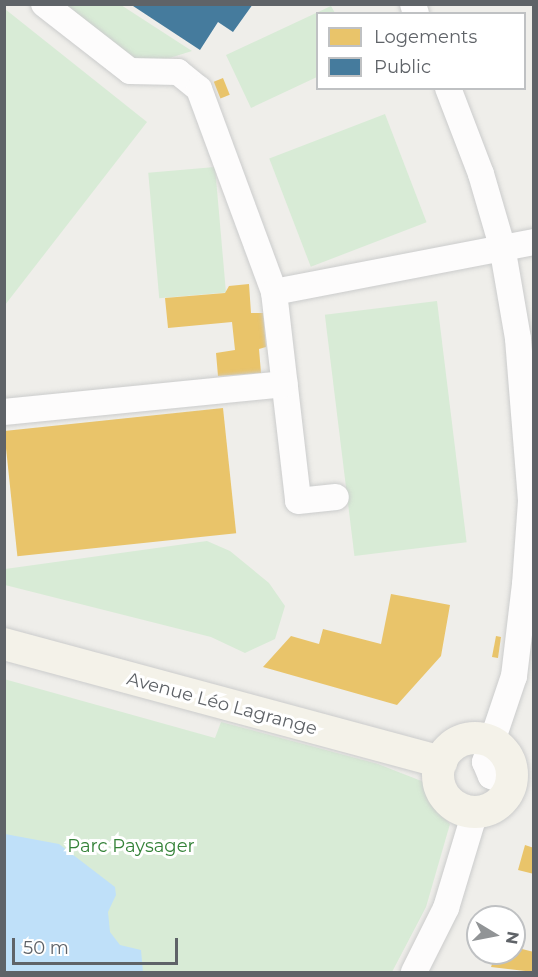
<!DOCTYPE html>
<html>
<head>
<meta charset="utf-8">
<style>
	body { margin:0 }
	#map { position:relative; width:538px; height:977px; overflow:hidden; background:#efeeea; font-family:Montserrat,sans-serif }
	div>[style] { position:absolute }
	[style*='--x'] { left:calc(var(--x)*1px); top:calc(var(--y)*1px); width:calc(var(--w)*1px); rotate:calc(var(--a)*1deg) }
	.green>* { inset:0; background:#d8ebd6; transform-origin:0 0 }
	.water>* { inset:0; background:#bfe0f9 }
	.homes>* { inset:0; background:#e9c46a; transform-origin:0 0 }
	.public>* { inset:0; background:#457b9d }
	.roads { filter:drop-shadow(0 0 2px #cbcccc) drop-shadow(0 0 2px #cbcccc) }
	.minor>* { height:26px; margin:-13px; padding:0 13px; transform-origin:13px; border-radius:13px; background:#fdfcfc }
	.major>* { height:32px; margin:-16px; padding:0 16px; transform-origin:16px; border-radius:16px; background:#f4f2e9 }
	.major>.ring { margin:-16px; padding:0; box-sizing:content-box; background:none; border:32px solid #f4f2e9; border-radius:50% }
	span { translate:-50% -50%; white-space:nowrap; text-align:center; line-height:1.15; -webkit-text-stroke:6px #fff; paint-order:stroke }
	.street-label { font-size:18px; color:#5f6368 }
	.park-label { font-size:18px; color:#348238 }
	.frame { position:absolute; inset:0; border:6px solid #5f6368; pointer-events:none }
	.legend { position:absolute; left:316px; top:12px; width:210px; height:78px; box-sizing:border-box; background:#fff; border:2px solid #bfc1c3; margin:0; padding:8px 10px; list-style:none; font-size:18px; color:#5f6368 }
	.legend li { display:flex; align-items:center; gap:12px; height:30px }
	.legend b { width:30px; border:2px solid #bfc1c3 }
	.north { position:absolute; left:466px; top:905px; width:60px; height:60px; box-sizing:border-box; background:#fff; border:2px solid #bfc1c3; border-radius:50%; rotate:100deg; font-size:16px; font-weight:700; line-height:24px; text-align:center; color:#5f6368 }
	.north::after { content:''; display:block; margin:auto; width:21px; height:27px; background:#919496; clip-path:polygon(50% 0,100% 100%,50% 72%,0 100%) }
	.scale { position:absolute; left:12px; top:938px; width:166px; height:27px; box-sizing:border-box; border:3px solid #5f6368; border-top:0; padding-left:8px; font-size:18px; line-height:21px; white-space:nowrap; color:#5f6368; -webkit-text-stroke:4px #fff; paint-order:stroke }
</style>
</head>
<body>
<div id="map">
	<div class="green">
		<i style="clip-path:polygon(53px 5px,121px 5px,192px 51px,134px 69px)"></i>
		<i style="clip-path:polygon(331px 6px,335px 13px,318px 14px,317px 77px,251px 108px,226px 55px)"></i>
		<i style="clip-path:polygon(5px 9px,147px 122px,5px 305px)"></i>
		<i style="left:385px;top:114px;width:116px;height:124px;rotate:69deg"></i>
		<i style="left:215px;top:167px;width:126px;height:67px;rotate:85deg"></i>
		<i style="left:437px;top:301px;width:243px;height:113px;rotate:83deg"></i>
		<i style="clip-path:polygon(207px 541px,230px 551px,269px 583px,285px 606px,275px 639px,245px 653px,211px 637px,5px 585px,5px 569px)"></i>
		<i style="clip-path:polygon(4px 679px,215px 738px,221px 722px,378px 764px,424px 782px,429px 802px,450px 824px,426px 907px,392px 972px,5px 972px)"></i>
	</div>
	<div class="water">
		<i style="clip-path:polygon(5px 834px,59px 844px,115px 887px,116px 895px,108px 912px,110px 932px,120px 945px,141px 950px,143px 972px,5px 972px)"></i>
	</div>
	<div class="homes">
		<i style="left:223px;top:78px;width:18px;height:10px;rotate:68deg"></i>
		<i style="clip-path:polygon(249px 284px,251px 313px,263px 313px,266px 347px,259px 349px,261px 373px,218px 376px,216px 353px,235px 350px,232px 322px,168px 328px,165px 298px,225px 293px,229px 286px)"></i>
		<i style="left:223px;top:408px;width:126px;height:220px;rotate:84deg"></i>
		<i style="clip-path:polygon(391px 594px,450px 605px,441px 656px,397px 705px,263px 667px,291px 636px,319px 644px,323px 629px,381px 644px)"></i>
		<i style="clip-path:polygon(496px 636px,501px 637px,498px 658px,492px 657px)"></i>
		<i style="clip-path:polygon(525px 845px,534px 848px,534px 874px,518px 870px)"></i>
		<i style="clip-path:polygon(514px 947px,534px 952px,534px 972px,491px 967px,496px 953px,514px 953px)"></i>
	</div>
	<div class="public">
		<i style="clip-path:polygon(130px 4px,253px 4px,233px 32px,218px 22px,200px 50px)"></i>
	</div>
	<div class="roads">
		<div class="minor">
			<i style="--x:44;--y:4;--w:109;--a:37.9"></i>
			<i style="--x:130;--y:71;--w:48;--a:1.2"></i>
			<i style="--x:178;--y:72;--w:27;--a:39"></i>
			<i style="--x:199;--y:89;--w:216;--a:69.7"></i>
			<i style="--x:274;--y:292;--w:265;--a:-10.9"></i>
			<i style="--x:413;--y:4;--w:10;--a:73"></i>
			<i style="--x:448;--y:88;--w:92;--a:69"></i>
			<i style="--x:481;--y:174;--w:75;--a:73.7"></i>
			<i style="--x:502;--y:246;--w:94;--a:80.2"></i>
			<i style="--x:518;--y:339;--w:163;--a:85.4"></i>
			<i style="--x:531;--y:501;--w:83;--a:94.1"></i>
			<i style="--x:525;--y:584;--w:93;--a:96.8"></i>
			<i style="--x:514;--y:676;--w:91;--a:108.6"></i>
			<i style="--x:485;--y:762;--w:15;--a:67"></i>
			<i style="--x:491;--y:776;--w:22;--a:22"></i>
			<i style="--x:274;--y:292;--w:210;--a:83.4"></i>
			<i style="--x:298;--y:501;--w:38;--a:-6"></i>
			<i style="--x:4;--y:412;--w:282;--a:-5.7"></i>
			<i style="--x:414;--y:972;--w:72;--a:-63.4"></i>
			<i style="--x:446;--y:908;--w:100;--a:-73.2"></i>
		</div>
		<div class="major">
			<i style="--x:4;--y:644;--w:453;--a:15.1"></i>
			<i class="ring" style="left:438px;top:738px;width:42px;height:42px"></i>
		</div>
	</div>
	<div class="street-label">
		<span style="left:222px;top:704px;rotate:15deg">Avenue Léo Lagrange</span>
	</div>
	<div class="park-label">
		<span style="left:131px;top:846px">Parc Paysager</span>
	</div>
	<div class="frame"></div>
	<ul class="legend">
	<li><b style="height:16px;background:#e9c46a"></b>Logements</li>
	<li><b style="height:16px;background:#457b9d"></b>Public</li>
	</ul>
	<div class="north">N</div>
	<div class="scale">50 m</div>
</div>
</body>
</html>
